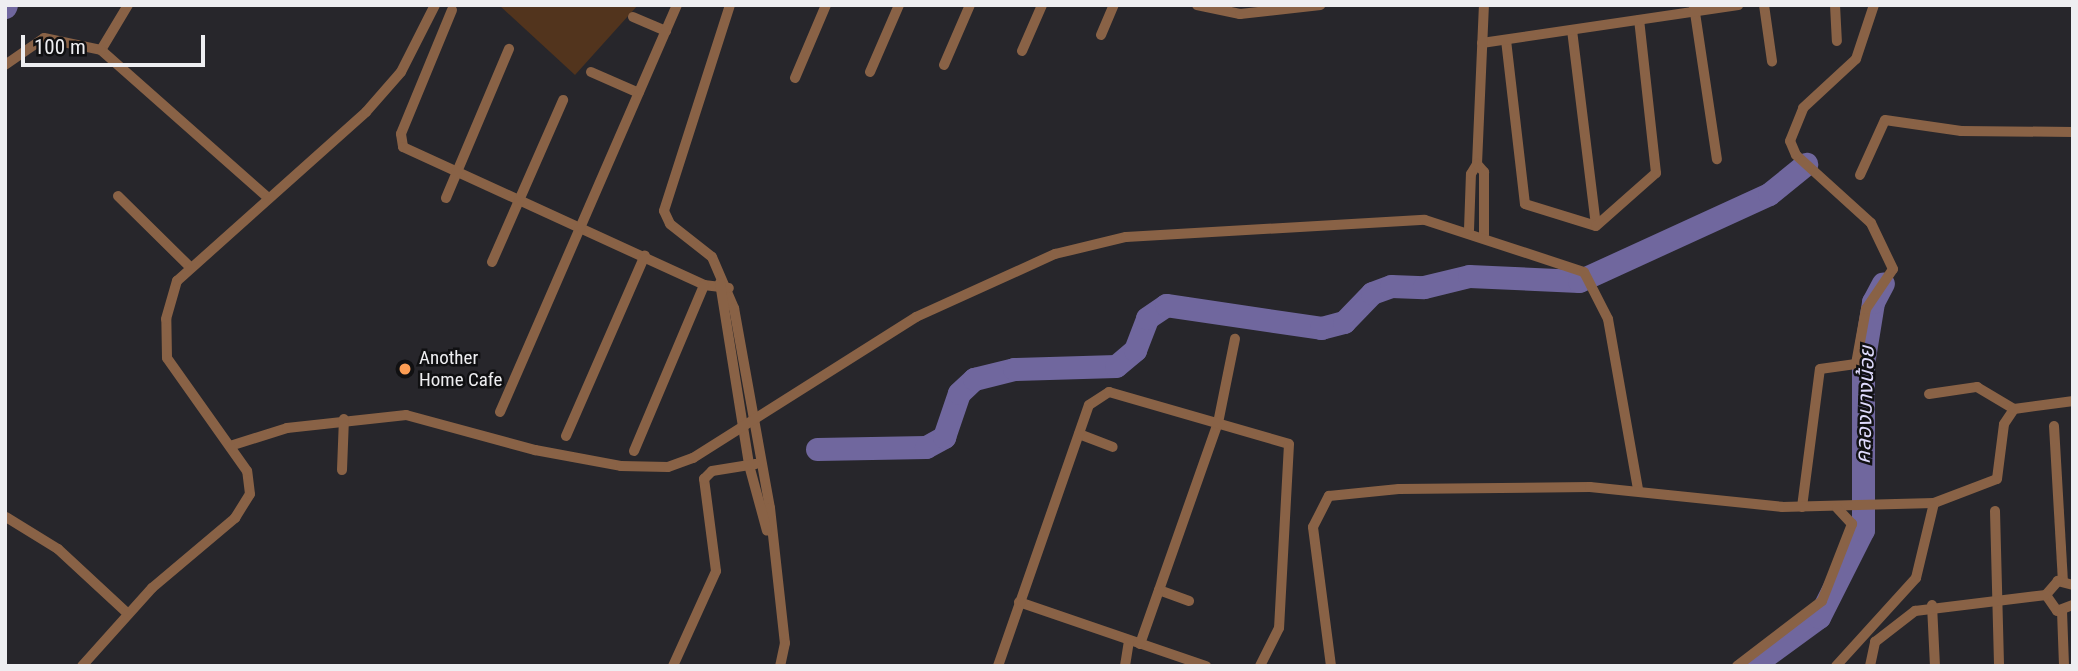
<!DOCTYPE html>
<html>
<head>
<meta charset="utf-8">
<style>
	body { margin:0 }
	#map { position:relative; width:2078px; height:671px; overflow:hidden; background:#27262b; font-family:"Roboto Condensed","Noto Sans Thai",sans-serif }
	div>[style] { position:absolute }
	[style*='--x'] { left:calc(var(--x)*1px); top:calc(var(--y)*1px); width:calc(var(--w)*1px); rotate:calc(var(--a)*1deg) }
	.green>* { inset:0; background:#52341d }
	.river>* { height:23px; margin:-11.5px; padding:0 11.5px; transform-origin:11.5px; border-radius:11.5px; background:#70679e }
	.minor>* { height:10px; margin:-5px; padding:0 5px; transform-origin:5px; border-radius:5px; background:#896246 }
	.dots>* { width:19px; height:19px; translate:-50% -50%; box-sizing:border-box; border:4px solid #101012; border-radius:50% }
	span { translate:-50% -50%; white-space:nowrap; text-align:center; line-height:1.15; -webkit-text-stroke:5px #101012; paint-order:stroke }
	.poi-label { font-size:19px; color:#eeeef1 }
	.left { translate:0 -50%; text-align:left }
	.water-label { font-size:21px; color:#dedafc; font-style:italic }
	.frame { position:absolute; inset:0; border:7px solid #eeeef1; pointer-events:none }
	.scale { position:absolute; left:21px; top:35px; width:184px; height:32px; box-sizing:border-box; border:4px solid #eeeef1; border-top:0; padding-left:9px; font-size:21px; line-height:24px; white-space:nowrap; color:#eeeef1; -webkit-text-stroke:5px #101012; paint-order:stroke }
</style>
</head>
<body>
<div id="map">
	<div class="green">
		<i style="clip-path:polygon(499px 5px,638px 5px,575px 75px)"></i>
	</div>
	<div class="river">
		<i style="--x:5;--y:7;--w:2;--a:-63"></i>
		<i style="--x:817;--y:449;--w:109;--a:-1.1"></i>
		<i style="--x:926;--y:447;--w:21;--a:-29"></i>
		<i style="--x:944;--y:437;--w:46;--a:-71.2"></i>
		<i style="--x:959;--y:393;--w:21;--a:-43"></i>
		<i style="--x:974;--y:379;--w:41;--a:-14"></i>
		<i style="--x:1014;--y:369;--w:102;--a:-1.7"></i>
		<i style="--x:1116;--y:366;--w:25;--a:-40"></i>
		<i style="--x:1135;--y:350;--w:34;--a:-69"></i>
		<i style="--x:1147;--y:318;--w:23;--a:-34"></i>
		<i style="--x:1166;--y:305;--w:157;--a:8.4"></i>
		<i style="--x:1321;--y:328;--w:24;--a:-15"></i>
		<i style="--x:1344;--y:322;--w:40;--a:-46"></i>
		<i style="--x:1372;--y:293;--w:20;--a:-20"></i>
		<i style="--x:1391;--y:286;--w:33;--a:2"></i>
		<i style="--x:1424;--y:287;--w:46;--a:-13.7"></i>
		<i style="--x:1469;--y:276;--w:110;--a:2.6"></i>
		<i style="--x:1579;--y:281;--w:209;--a:-24.6"></i>
		<i style="--x:1769;--y:194;--w:48;--a:-39"></i>
		<i style="--x:1752;--y:666;--w:83;--a:-36.2"></i>
		<i style="--x:1819;--y:617;--w:97;--a:-63.2"></i>
		<i style="--x:1863;--y:530;--w:166;--a:-90"></i>
		<i style="--x:1863;--y:364;--w:63;--a:-80.8"></i>
		<i style="--x:1873;--y:302;--w:21;--a:-62"></i>
	</div>
	<div class="minor">
		<i style="--x:128;--y:5;--w:52;--a:121"></i>
		<i style="--x:101;--y:50;--w:223;--a:41.5"></i>
		<i style="--x:730;--y:5;--w:216;--a:107.8"></i>
		<i style="--x:664;--y:211;--w:14;--a:65"></i>
		<i style="--x:670;--y:224;--w:53;--a:38.2"></i>
		<i style="--x:712;--y:257;--w:56;--a:66.7"></i>
		<i style="--x:734;--y:308;--w:203;--a:79.8"></i>
		<i style="--x:770;--y:508;--w:136;--a:83.7"></i>
		<i style="--x:785;--y:643;--w:24;--a:102"></i>
		<i style="--x:1197;--y:5;--w:44;--a:11.8"></i>
		<i style="--x:1240;--y:14;--w:81;--a:-6.4"></i>
		<i style="--x:1764;--y:5;--w:57;--a:81.9"></i>
		<i style="--x:1835;--y:5;--w:36;--a:87"></i>
		<i style="--x:1694;--y:6;--w:155;--a:81.5"></i>
		<i style="--x:452;--y:10;--w:134;--a:112.4"></i>
		<i style="--x:401;--y:134;--w:13;--a:81"></i>
		<i style="--x:403;--y:147;--w:331;--a:24.6"></i>
		<i style="--x:704;--y:285;--w:25;--a:7"></i>
		<i style="--x:633;--y:17;--w:36;--a:23"></i>
		<i style="--x:1572;--y:30;--w:197;--a:83"></i>
		<i style="--x:1101;--y:35;--w:33;--a:-67"></i>
		<i style="--x:1506;--y:40;--w:165;--a:83.4"></i>
		<i style="--x:1525;--y:204;--w:74;--a:17.2"></i>
		<i style="--x:1596;--y:226;--w:80;--a:-41.5"></i>
		<i style="--x:1656;--y:173;--w:154;--a:-96.3"></i>
		<i style="--x:1482;--y:43;--w:259;--a:-8.4"></i>
		<i style="--x:1022;--y:51;--w:50;--a:-66.5"></i>
		<i style="--x:5;--y:65;--w:47;--a:-34.7"></i>
		<i style="--x:44;--y:38;--w:58;--a:11.9"></i>
		<i style="--x:944;--y:65;--w:65;--a:-66.6"></i>
		<i style="--x:591;--y:72;--w:52;--a:23.6"></i>
		<i style="--x:870;--y:72;--w:73;--a:-66.6"></i>
		<i style="--x:795;--y:78;--w:79;--a:-67"></i>
		<i style="--x:1477;--y:164;--w:159;--a:-87.5"></i>
		<i style="--x:1860;--y:175;--w:60;--a:-65.6"></i>
		<i style="--x:1885;--y:120;--w:77;--a:8.2"></i>
		<i style="--x:1961;--y:131;--w:112;--a:0.5"></i>
		<i style="--x:118;--y:196;--w:101;--a:44.6"></i>
		<i style="--x:446;--y:198;--w:162;--a:-67.1"></i>
		<i style="--x:1469;--y:230;--w:56;--a:-88"></i>
		<i style="--x:1471;--y:174;--w:12;--a:-59"></i>
		<i style="--x:1477;--y:164;--w:11;--a:49"></i>
		<i style="--x:1484;--y:172;--w:63;--a:90"></i>
		<i style="--x:492;--y:262;--w:177;--a:-66.3"></i>
		<i style="--x:720;--y:283;--w:184;--a:80.9"></i>
		<i style="--x:749;--y:465;--w:68;--a:74.7"></i>
		<i style="--x:1929;--y:394;--w:49;--a:-8.3"></i>
		<i style="--x:1977;--y:387;--w:43;--a:30.7"></i>
		<i style="--x:500;--y:412;--w:444;--a:-66.5"></i>
		<i style="--x:2054;--y:426;--w:154;--a:86.7"></i>
		<i style="--x:1079;--y:434;--w:36;--a:21"></i>
		<i style="--x:566;--y:436;--w:197;--a:-66.4"></i>
		<i style="--x:230;--y:446;--w:60;--a:-17.5"></i>
		<i style="--x:287;--y:428;--w:120;--a:-6.2"></i>
		<i style="--x:406;--y:415;--w:134;--a:15.2"></i>
		<i style="--x:535;--y:450;--w:87;--a:10.5"></i>
		<i style="--x:621;--y:466;--w:47;--a:1.2"></i>
		<i style="--x:668;--y:467;--w:27;--a:-20"></i>
		<i style="--x:693;--y:458;--w:264;--a:-32.3"></i>
		<i style="--x:916;--y:317;--w:153;--a:-24.4"></i>
		<i style="--x:1055;--y:254;--w:73;--a:-13.5"></i>
		<i style="--x:1126;--y:237;--w:299;--a:-3.3"></i>
		<i style="--x:1425;--y:220;--w:167;--a:18.1"></i>
		<i style="--x:1584;--y:272;--w:53;--a:62.9"></i>
		<i style="--x:1608;--y:319;--w:173;--a:80"></i>
		<i style="--x:634;--y:451;--w:180;--a:-67.1"></i>
		<i style="--x:342;--y:470;--w:51;--a:-87.8"></i>
		<i style="--x:1802;--y:507;--w:139;--a:-82.6"></i>
		<i style="--x:1820;--y:369;--w:36;--a:-8"></i>
		<i style="--x:1856;--y:364;--w:56;--a:-79.7"></i>
		<i style="--x:1866;--y:309;--w:48;--a:-56"></i>
		<i style="--x:1893;--y:269;--w:51;--a:-115.6"></i>
		<i style="--x:1871;--y:223;--w:101;--a:-137.8"></i>
		<i style="--x:1796;--y:155;--w:15;--a:-113"></i>
		<i style="--x:1790;--y:141;--w:35;--a:-68"></i>
		<i style="--x:1803;--y:108;--w:72;--a:-42.8"></i>
		<i style="--x:1856;--y:59;--w:57;--a:-71.6"></i>
		<i style="--x:1995;--y:511;--w:155;--a:88.5"></i>
		<i style="--x:6;--y:517;--w:61;--a:31.6"></i>
		<i style="--x:58;--y:549;--w:94;--a:42.8"></i>
		<i style="--x:2073;--y:585;--w:16;--a:-165"></i>
		<i style="--x:2058;--y:581;--w:18;--a:131"></i>
		<i style="--x:2046;--y:595;--w:19;--a:55"></i>
		<i style="--x:2057;--y:611;--w:17;--a:-21"></i>
		<i style="--x:1159;--y:590;--w:32;--a:20"></i>
		<i style="--x:1019;--y:602;--w:198;--a:18.9"></i>
		<i style="--x:1932;--y:605;--w:61;--a:87.2"></i>
		<i style="--x:2062;--y:611;--w:55;--a:87.9"></i>
		<i style="--x:1140;--y:644;--w:234;--a:-70.6"></i>
		<i style="--x:1218;--y:423;--w:86;--a:-78.6"></i>
		<i style="--x:82;--y:666;--w:105;--a:-48.1"></i>
		<i style="--x:152;--y:588;--w:109;--a:-40.1"></i>
		<i style="--x:235;--y:518;--w:28;--a:-58"></i>
		<i style="--x:250;--y:494;--w:23;--a:-97"></i>
		<i style="--x:247;--y:471;--w:138;--a:-125.3"></i>
		<i style="--x:167;--y:358;--w:39;--a:-91"></i>
		<i style="--x:166;--y:319;--w:40;--a:-74"></i>
		<i style="--x:177;--y:281;--w:254;--a:-41.8"></i>
		<i style="--x:366;--y:112;--w:53;--a:-48.8"></i>
		<i style="--x:401;--y:72;--w:75;--a:-63.1"></i>
		<i style="--x:673;--y:666;--w:104;--a:-65.6"></i>
		<i style="--x:716;--y:571;--w:93;--a:-97.4"></i>
		<i style="--x:704;--y:479;--w:11;--a:-45"></i>
		<i style="--x:712;--y:471;--w:44;--a:-9.2"></i>
		<i style="--x:998;--y:666;--w:276;--a:-70.8"></i>
		<i style="--x:1089;--y:405;--w:24;--a:-33"></i>
		<i style="--x:1109;--y:392;--w:187;--a:16.1"></i>
		<i style="--x:1289;--y:444;--w:184;--a:93.1"></i>
		<i style="--x:1279;--y:628;--w:42;--a:116.6"></i>
		<i style="--x:1125;--y:666;--w:26;--a:-81"></i>
		<i style="--x:1331;--y:666;--w:140;--a:-97.4"></i>
		<i style="--x:1313;--y:527;--w:35;--a:-63"></i>
		<i style="--x:1329;--y:496;--w:70;--a:-5.7"></i>
		<i style="--x:1399;--y:489;--w:191;--a:-0.6"></i>
		<i style="--x:1590;--y:487;--w:193;--a:5.9"></i>
		<i style="--x:1782;--y:507;--w:152;--a:-1.5"></i>
		<i style="--x:1934;--y:503;--w:67;--a:-20.9"></i>
		<i style="--x:1997;--y:479;--w:55;--a:-82.7"></i>
		<i style="--x:2004;--y:424;--w:18;--a:-56"></i>
		<i style="--x:2014;--y:409;--w:60;--a:-7.7"></i>
		<i style="--x:1737;--y:666;--w:107;--a:-37.4"></i>
		<i style="--x:1822;--y:601;--w:83;--a:-68.7"></i>
		<i style="--x:1852;--y:524;--w:22;--a:-133"></i>
		<i style="--x:1836;--y:666;--w:119;--a:-47.7"></i>
		<i style="--x:1916;--y:578;--w:77;--a:-76.5"></i>
		<i style="--x:1870;--y:666;--w:25;--a:-78"></i>
		<i style="--x:1875;--y:642;--w:51;--a:-37.8"></i>
		<i style="--x:1915;--y:611;--w:132;--a:-7"></i>
	</div>
	<div class="dots">
		<i style="left:405px;top:369px;background:#fc9d54"></i>
	</div>
	<div class="poi-label">
		<span class="left" style="left:419px;top:369px">Another<br>Home Cafe</span>
	</div>
	<div class="water-label">
		<span style="left:1865px;top:405px;rotate:-88deg">คลองบางน้อย</span>
	</div>
	<div class="frame"></div>
	<div class="scale">100 m</div>
</div>
</body>
</html>
